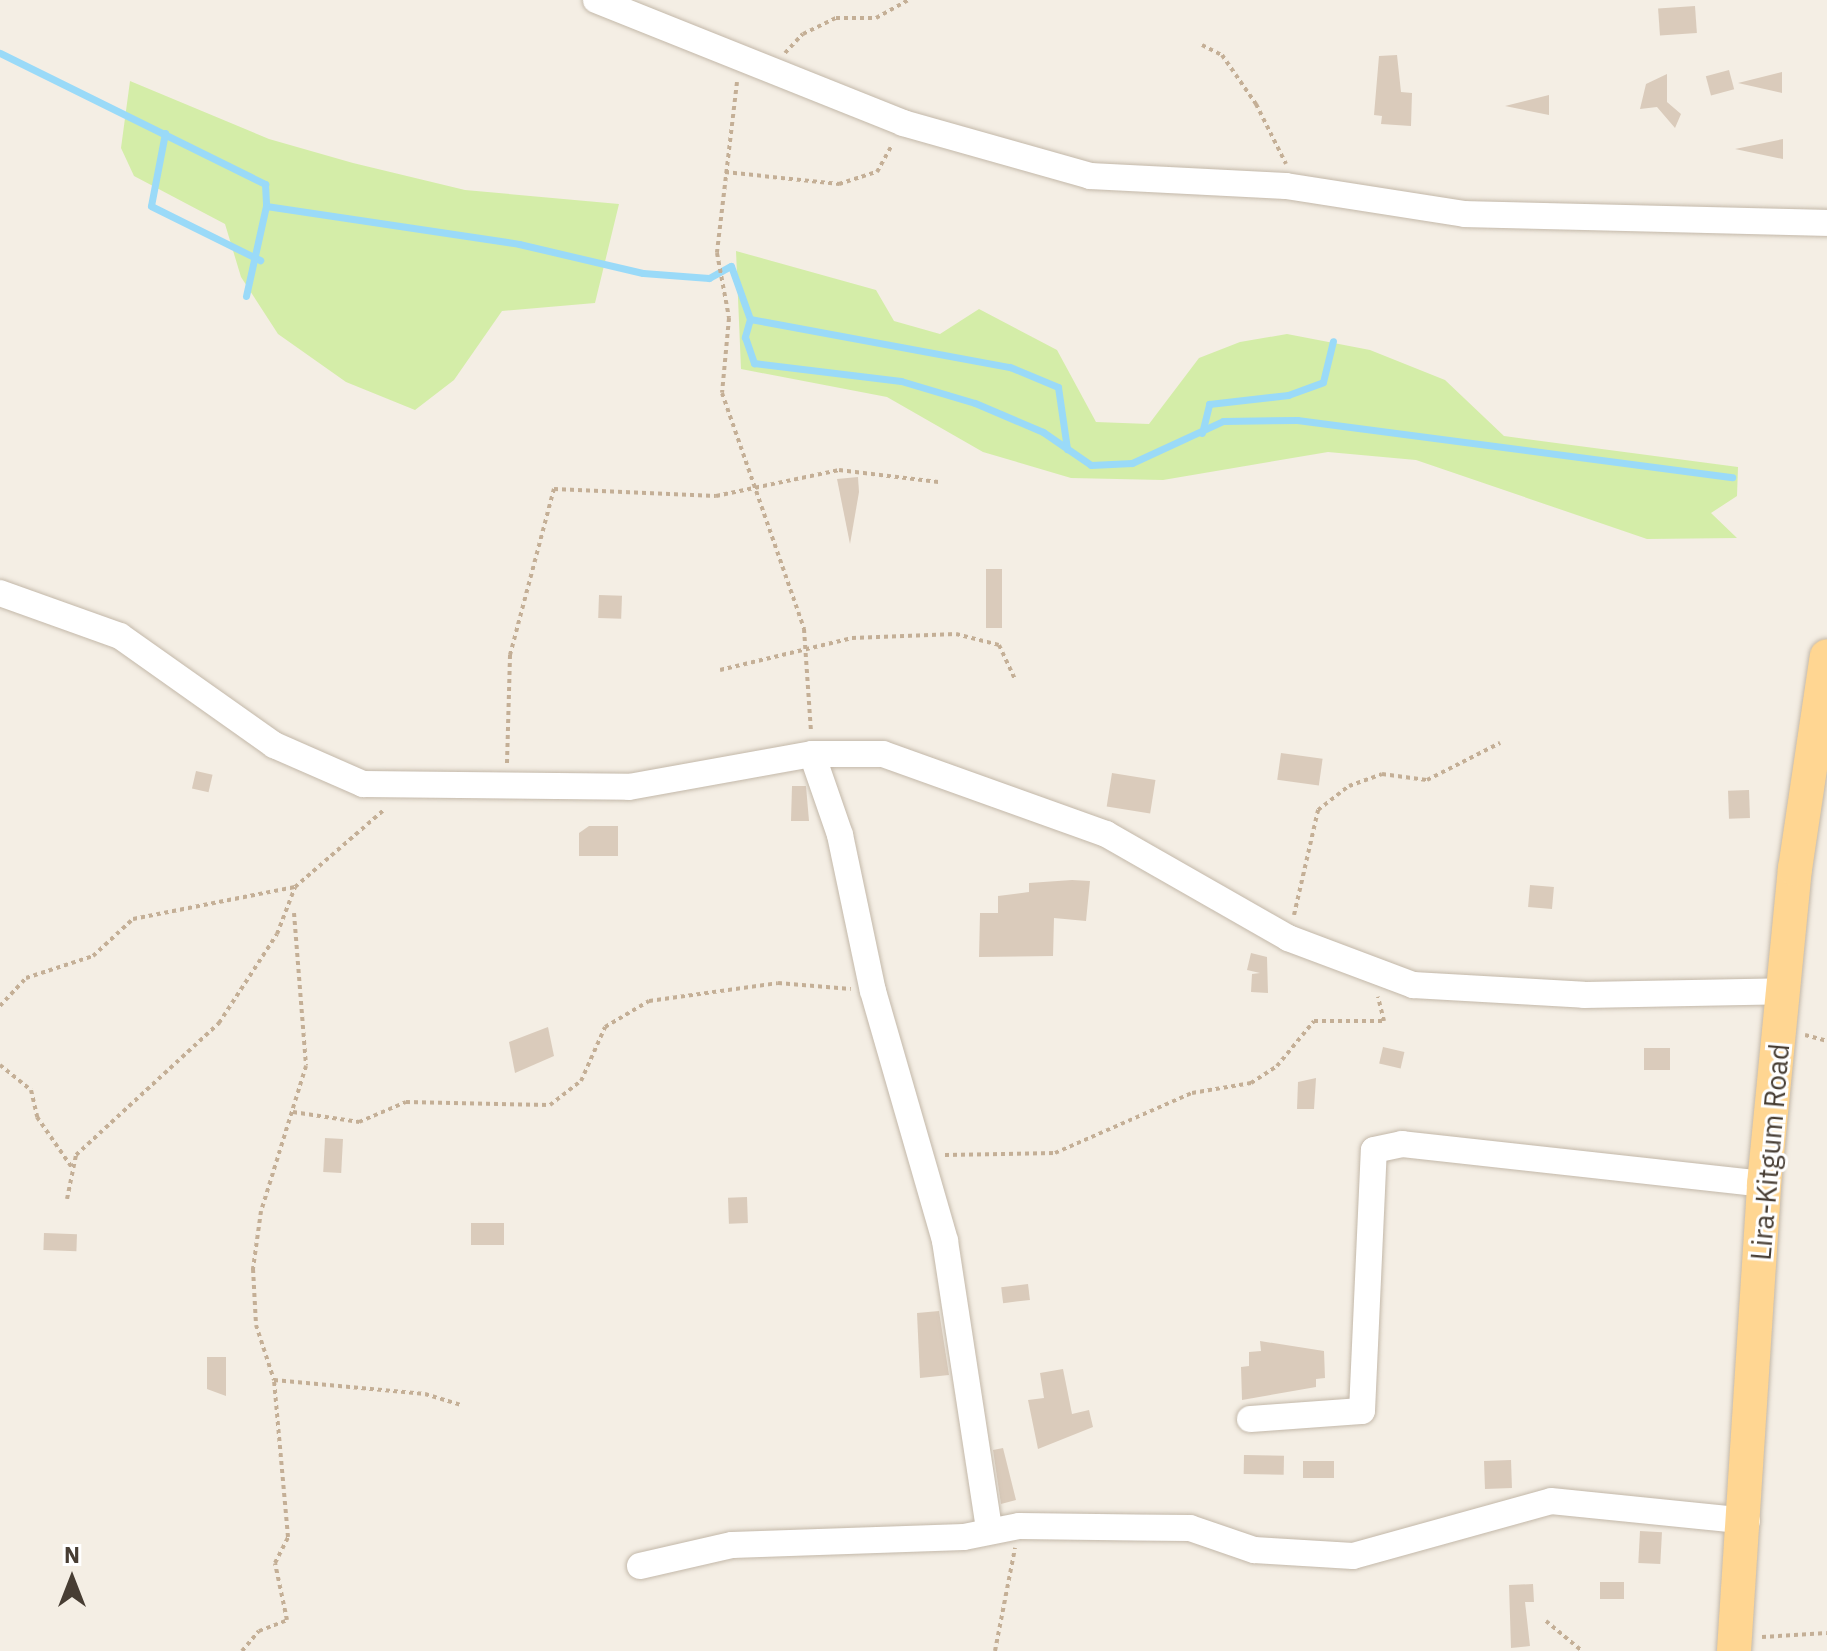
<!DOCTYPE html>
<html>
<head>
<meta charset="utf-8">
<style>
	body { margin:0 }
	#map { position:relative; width:1827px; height:1651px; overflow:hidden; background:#f4eee4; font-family:"IBM Plex Sans",sans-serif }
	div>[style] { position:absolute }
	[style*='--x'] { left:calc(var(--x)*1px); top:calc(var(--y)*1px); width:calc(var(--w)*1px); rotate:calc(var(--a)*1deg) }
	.green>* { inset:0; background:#d4eda8 }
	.stream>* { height:7px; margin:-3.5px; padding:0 3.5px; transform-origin:3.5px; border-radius:3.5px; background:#9adaf8 }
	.building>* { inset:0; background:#dacbbb; transform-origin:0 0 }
	.path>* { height:4px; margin-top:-2px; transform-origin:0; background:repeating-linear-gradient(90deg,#c4af96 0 4px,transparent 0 8px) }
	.roads { filter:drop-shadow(0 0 2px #c3b8a9) drop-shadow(0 0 2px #c3b8a9) }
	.minor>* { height:26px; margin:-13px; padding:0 13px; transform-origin:13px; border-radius:13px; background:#fff }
	.major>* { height:34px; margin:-17px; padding:0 17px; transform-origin:17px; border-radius:17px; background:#ffd692 }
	span { translate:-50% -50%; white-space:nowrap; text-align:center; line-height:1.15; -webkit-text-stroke:6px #fff; paint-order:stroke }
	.street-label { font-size:28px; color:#473d33 }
	.north { position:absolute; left:32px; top:1539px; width:80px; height:80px; -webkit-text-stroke:6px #fff; paint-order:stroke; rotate:0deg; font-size:22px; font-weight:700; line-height:32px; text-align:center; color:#473d33 }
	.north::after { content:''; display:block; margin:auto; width:28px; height:36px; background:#473d33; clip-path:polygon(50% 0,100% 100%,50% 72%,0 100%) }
</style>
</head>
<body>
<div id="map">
	<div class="green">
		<i style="clip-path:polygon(130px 81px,269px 139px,353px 163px,465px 190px,619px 204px,595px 303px,502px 311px,454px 380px,415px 410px,346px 382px,278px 334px,241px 277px,225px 224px,134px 176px,121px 148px)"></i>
		<i style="clip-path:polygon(736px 251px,876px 290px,894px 321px,940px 334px,979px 309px,1057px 350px,1096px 422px,1149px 424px,1199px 358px,1240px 342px,1287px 334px,1370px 350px,1445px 380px,1504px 436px,1738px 467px,1737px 496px,1711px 513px,1737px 538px,1647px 539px,1416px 460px,1328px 452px,1163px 480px,1071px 478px,983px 452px,887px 397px,741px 369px)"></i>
	</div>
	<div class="stream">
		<i style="--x:0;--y:53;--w:296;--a:26.3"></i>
		<i style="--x:265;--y:184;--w:22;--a:87"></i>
		<i style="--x:266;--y:206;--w:256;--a:8.5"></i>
		<i style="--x:519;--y:244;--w:127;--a:13.2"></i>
		<i style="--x:643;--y:273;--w:66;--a:4.3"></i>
		<i style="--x:709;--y:278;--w:25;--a:-29"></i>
		<i style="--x:731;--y:266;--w:56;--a:70.3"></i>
		<i style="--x:750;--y:319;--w:264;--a:10.5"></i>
		<i style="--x:1010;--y:367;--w:52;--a:22.6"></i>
		<i style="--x:1058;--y:387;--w:63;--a:81.7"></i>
		<i style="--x:165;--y:133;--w:74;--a:100.9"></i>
		<i style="--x:151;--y:206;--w:122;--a:26.4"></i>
		<i style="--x:246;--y:296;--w:92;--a:-77.5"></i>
		<i style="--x:750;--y:319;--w:19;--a:106"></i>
		<i style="--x:745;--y:337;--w:28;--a:71"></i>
		<i style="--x:754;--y:363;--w:148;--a:7"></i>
		<i style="--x:901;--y:381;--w:77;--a:16.6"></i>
		<i style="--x:975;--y:403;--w:74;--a:23.1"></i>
		<i style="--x:1043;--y:432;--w:58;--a:34.5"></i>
		<i style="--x:1091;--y:465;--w:41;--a:-2.8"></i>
		<i style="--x:1132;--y:463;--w:100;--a:-24.8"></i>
		<i style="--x:1223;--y:421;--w:74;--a:-0.8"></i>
		<i style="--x:1297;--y:420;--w:439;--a:7.5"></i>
		<i style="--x:1202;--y:433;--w:30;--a:-76"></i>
		<i style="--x:1209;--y:404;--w:80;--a:-6.5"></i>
		<i style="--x:1288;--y:395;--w:37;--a:-20"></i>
		<i style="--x:1323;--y:382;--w:42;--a:-76.3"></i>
	</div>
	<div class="building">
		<i style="left:1695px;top:6px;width:27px;height:37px;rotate:86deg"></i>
		<i style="clip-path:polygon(1397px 55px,1401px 92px,1412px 93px,1411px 126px,1381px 124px,1382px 116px,1374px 115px,1379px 56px)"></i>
		<i style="left:1729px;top:70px;width:20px;height:24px;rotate:75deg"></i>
		<i style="clip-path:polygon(1782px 72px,1782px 93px,1738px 83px)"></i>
		<i style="clip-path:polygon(1667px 74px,1667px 102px,1681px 114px,1675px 128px,1657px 107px,1640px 109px,1646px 84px)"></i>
		<i style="clip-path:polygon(1549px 95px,1549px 115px,1505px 106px)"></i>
		<i style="clip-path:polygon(1783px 139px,1783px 159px,1735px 149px)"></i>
		<i style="clip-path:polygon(858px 477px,859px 492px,850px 544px,837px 479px)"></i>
		<i style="left:986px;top:569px;width:16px;height:59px"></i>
		<i style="left:599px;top:595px;width:23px;height:23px;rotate:2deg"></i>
		<i style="left:1281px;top:753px;width:42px;height:27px;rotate:8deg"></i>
		<i style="left:196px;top:771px;width:17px;height:18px;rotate:13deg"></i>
		<i style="left:1112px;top:773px;width:44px;height:34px;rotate:9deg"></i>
		<i style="clip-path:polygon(792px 786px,806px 786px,809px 821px,791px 821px)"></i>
		<i style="left:1749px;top:790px;width:28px;height:21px;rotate:88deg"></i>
		<i style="clip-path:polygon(589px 826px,618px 826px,618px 856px,579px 856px,579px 833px)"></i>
		<i style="clip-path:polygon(1072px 880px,1090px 881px,1086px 921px,1054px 918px,1053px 956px,979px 957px,980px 913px,998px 913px,998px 896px,1029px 892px,1029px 883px)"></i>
		<i style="left:1530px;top:885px;width:24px;height:22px;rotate:5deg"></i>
		<i style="clip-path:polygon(1251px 953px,1267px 957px,1268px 993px,1251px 992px,1252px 974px,1260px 973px,1247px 970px)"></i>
		<i style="clip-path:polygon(548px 1027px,554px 1056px,515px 1073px,509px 1042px)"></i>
		<i style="left:1383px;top:1047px;width:22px;height:17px;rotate:13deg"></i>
		<i style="left:1644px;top:1048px;width:26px;height:22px"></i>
		<i style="clip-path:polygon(1316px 1078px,1314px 1109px,1297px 1109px,1298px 1082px)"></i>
		<i style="left:325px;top:1138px;width:18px;height:34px;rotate:3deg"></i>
		<i style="left:747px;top:1197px;width:26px;height:19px;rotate:88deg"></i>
		<i style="left:471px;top:1223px;width:33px;height:22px"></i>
		<i style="left:44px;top:1233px;width:33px;height:17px;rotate:2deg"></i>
		<i style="left:1028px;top:1284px;width:16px;height:27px;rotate:83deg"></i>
		<i style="clip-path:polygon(939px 1311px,949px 1375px,920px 1378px,917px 1313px)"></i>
		<i style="clip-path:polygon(1260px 1341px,1324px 1351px,1325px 1378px,1316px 1379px,1316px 1387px,1242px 1400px,1241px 1367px,1249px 1366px,1249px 1352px,1261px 1351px)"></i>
		<i style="clip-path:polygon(207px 1357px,226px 1357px,226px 1396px,207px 1389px)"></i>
		<i style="clip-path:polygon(1063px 1369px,1072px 1414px,1089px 1410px,1093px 1427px,1038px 1449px,1028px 1400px,1044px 1398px,1040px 1373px)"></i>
		<i style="clip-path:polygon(1003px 1448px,1016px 1500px,1001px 1504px,993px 1450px)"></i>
		<i style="left:1244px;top:1455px;width:40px;height:19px;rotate:1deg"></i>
		<i style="left:1511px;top:1460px;width:28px;height:27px;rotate:88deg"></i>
		<i style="left:1303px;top:1461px;width:31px;height:17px"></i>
		<i style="left:1640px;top:1531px;width:22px;height:32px;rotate:3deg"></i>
		<i style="left:1600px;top:1582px;width:24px;height:17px"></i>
		<i style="clip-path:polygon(1533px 1584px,1534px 1602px,1525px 1602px,1530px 1646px,1511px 1648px,1509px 1585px)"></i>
	</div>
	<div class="path">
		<i style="--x:1202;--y:45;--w:22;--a:27"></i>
		<i style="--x:1222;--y:55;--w:60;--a:55.2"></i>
		<i style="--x:1256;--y:104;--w:67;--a:63.4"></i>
		<i style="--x:785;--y:53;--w:26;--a:-47"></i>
		<i style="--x:803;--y:34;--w:37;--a:-26"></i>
		<i style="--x:836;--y:18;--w:40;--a:0"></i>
		<i style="--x:876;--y:18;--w:38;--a:-29"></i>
		<i style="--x:737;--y:82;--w:172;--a:96.7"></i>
		<i style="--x:717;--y:253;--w:66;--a:79.5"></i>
		<i style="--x:729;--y:318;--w:75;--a:95.3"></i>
		<i style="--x:722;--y:393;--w:250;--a:70.8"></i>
		<i style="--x:804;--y:629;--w:103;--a:86.1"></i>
		<i style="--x:725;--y:172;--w:115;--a:6"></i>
		<i style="--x:839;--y:184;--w:40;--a:-18"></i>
		<i style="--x:877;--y:172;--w:31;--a:-61"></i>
		<i style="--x:720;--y:670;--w:136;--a:-13.6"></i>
		<i style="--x:852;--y:638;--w:104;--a:-2.2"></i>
		<i style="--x:956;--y:634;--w:44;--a:14.3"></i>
		<i style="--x:999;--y:645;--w:38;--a:65"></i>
		<i style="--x:507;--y:763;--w:108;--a:-88.4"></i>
		<i style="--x:510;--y:655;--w:172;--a:-75.2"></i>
		<i style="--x:554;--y:489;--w:162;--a:2.5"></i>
		<i style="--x:716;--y:496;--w:126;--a:-11.9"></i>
		<i style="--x:839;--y:470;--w:100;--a:6.9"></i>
		<i style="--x:294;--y:913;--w:153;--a:85.5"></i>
		<i style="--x:306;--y:1066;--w:152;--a:107.2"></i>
		<i style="--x:261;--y:1211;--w:59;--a:97.9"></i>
		<i style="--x:253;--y:1269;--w:56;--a:86.9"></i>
		<i style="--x:256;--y:1325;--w:58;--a:71.9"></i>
		<i style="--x:274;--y:1380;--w:152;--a:5.3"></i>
		<i style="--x:425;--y:1394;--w:39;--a:17"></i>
		<i style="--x:1294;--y:915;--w:108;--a:-77.1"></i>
		<i style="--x:1318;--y:810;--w:39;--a:-38"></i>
		<i style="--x:1349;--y:786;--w:35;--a:-20"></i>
		<i style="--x:1382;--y:774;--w:45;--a:7.6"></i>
		<i style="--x:1427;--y:780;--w:82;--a:-26.9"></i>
		<i style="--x:0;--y:1006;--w:38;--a:-47"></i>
		<i style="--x:26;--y:978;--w:71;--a:-18.2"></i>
		<i style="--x:93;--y:956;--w:54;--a:-42.8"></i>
		<i style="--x:133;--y:919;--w:165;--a:-11.2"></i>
		<i style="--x:1805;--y:1035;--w:23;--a:15"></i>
		<i style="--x:0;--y:1065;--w:40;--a:39"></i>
		<i style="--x:31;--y:1090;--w:28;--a:77"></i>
		<i style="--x:37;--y:1117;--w:63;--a:55.3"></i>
		<i style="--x:293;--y:1112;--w:67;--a:8.6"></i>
		<i style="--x:359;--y:1122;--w:51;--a:-23.1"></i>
		<i style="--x:406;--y:1102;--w:144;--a:1.2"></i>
		<i style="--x:550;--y:1105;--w:39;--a:-38"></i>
		<i style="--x:581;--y:1081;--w:59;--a:-66"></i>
		<i style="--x:605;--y:1027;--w:51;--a:-30.6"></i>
		<i style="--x:649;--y:1001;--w:130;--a:-7.9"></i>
		<i style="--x:778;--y:983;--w:73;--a:4.7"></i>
		<i style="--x:945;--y:1155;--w:110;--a:-1"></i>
		<i style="--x:1055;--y:1153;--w:150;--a:-23.7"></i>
		<i style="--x:1192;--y:1093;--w:60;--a:-9.6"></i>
		<i style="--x:1251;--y:1083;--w:31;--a:-33"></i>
		<i style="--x:1277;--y:1066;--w:58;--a:-50.6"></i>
		<i style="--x:1314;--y:1021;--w:70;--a:0"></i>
		<i style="--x:1384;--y:1021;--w:25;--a:-104"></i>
		<i style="--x:67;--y:1199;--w:45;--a:-78.4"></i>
		<i style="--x:76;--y:1155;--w:195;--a:-42.7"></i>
		<i style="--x:219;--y:1023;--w:106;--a:-56.9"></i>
		<i style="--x:277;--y:934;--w:50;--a:-69"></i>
		<i style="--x:295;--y:887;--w:119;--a:-40.9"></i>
		<i style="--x:1546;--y:1621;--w:47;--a:39.8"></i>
		<i style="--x:1762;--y:1637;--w:65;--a:-3.5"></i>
		<i style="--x:242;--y:1651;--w:26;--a:-50"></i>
		<i style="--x:259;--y:1631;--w:30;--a:-21"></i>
		<i style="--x:287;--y:1620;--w:58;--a:-101.9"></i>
		<i style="--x:275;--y:1563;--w:29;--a:-63"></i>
		<i style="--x:288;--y:1537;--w:158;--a:-95.1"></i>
		<i style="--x:995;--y:1651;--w:105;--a:-79"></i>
	</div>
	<div class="roads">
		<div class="minor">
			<i style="--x:596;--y:0;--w:331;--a:21.8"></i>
			<i style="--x:903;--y:123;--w:194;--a:15.8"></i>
			<i style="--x:1090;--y:176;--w:196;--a:2.9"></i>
			<i style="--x:1286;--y:186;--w:181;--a:8.9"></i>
			<i style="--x:1465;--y:214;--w:362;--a:1.4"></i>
			<i style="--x:0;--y:593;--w:127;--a:19.7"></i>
			<i style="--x:120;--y:636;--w:189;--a:35.3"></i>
			<i style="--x:274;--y:745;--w:97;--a:23.7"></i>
			<i style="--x:363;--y:784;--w:266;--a:0.6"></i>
			<i style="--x:629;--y:787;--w:186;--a:-10.2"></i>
			<i style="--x:812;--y:754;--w:71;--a:0"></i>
			<i style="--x:883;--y:754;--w:237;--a:19.7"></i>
			<i style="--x:1106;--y:834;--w:210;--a:29.7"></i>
			<i style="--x:1288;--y:938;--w:134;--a:20.6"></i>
			<i style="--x:1413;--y:985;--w:171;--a:3.3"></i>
			<i style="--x:1584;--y:995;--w:201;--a:-1.1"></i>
			<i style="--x:812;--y:754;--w:86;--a:70.9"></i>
			<i style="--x:840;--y:835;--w:159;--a:78.1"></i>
			<i style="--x:873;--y:991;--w:260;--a:73.9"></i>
			<i style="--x:945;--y:1241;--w:292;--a:81.3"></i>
			<i style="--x:1250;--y:1419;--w:112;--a:-4.1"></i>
			<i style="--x:1362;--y:1411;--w:261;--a:-87.4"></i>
			<i style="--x:1374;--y:1150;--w:29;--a:-12"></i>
			<i style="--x:1402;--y:1144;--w:364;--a:6.3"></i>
			<i style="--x:640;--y:1566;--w:94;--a:-12.9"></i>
			<i style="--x:732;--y:1545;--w:232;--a:-2"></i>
			<i style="--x:964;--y:1537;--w:56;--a:-11.3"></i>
			<i style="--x:1019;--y:1526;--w:171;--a:0.7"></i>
			<i style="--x:1190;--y:1528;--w:68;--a:19"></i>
			<i style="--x:1254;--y:1550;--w:99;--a:3.5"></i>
			<i style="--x:1353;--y:1556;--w:205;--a:-15.5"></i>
			<i style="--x:1551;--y:1501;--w:197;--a:5.8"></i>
		</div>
		<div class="major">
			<i style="--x:1734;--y:1651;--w:468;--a:-86.3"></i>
			<i style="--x:1764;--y:1184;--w:317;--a:-84.4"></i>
			<i style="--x:1795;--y:869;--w:215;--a:-81.5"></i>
		</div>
	</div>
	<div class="street-label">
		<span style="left:1770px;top:1152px;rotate:-85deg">Lira-Kitgum Road</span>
	</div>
	<div class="north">N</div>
</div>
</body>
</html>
